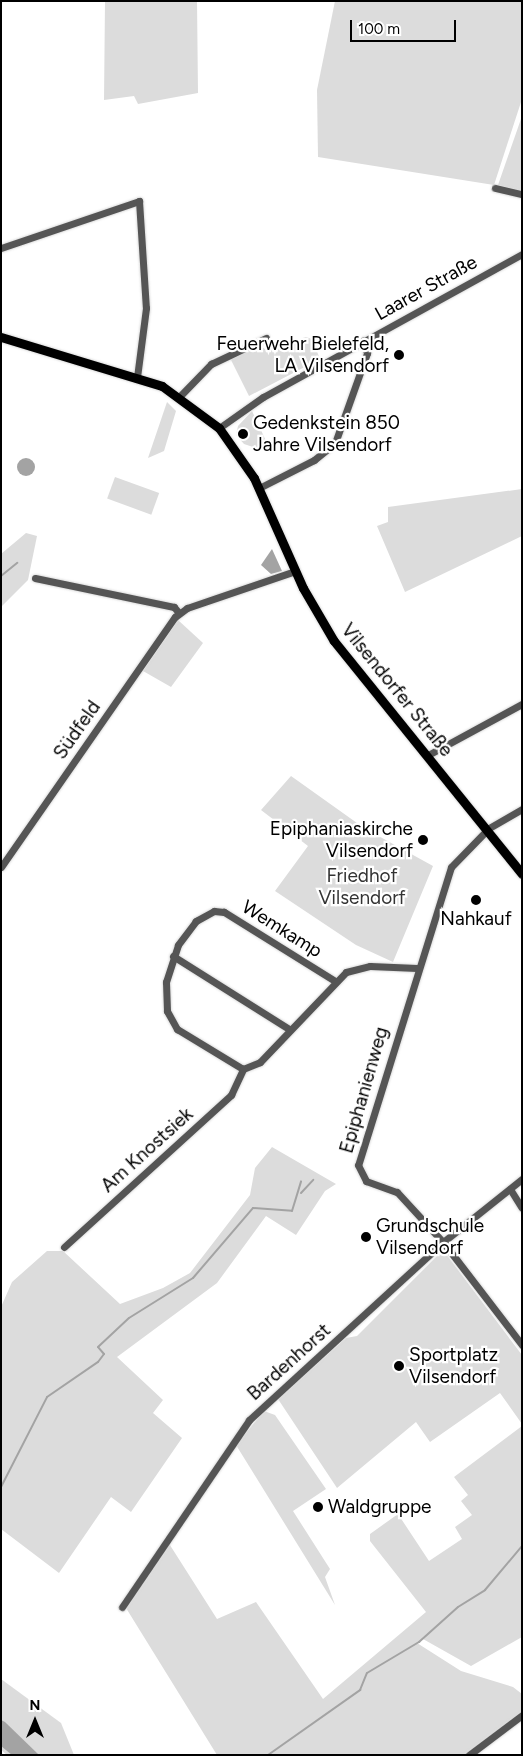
<!DOCTYPE html>
<html>
<head>
<meta charset="utf-8">
<style>
	body { margin:0 }
	#map { position:relative; width:523px; height:1756px; overflow:hidden; background:#fff; font-family:Figtree,sans-serif }
	div>[style] { position:absolute }
	[style*='--x'] { left:calc(var(--x)*1px); top:calc(var(--y)*1px); width:calc(var(--w)*1px); rotate:calc(var(--a)*1deg) }
	.green>* { inset:0; background:#dcdcdc; transform-origin:0 0 }
	.water>* { inset:0; background:#a3a3a3 }
	.round { border-radius:50% }
	.stream>* { height:2px; margin:-1px; padding:0 1px; transform-origin:1px; border-radius:1px; background:#a3a3a3 }
	.roads { filter:drop-shadow(0 0 1px #dbdbdb) drop-shadow(0 0 1px #dbdbdb) }
	.minor>* { height:7px; margin:-3.5px; padding:0 3.5px; transform-origin:3.5px; border-radius:3.5px; background:#555 }
	.major>* { height:9px; margin:-4.5px; padding:0 4.5px; transform-origin:4.5px; border-radius:4.5px; background:#000 }
	.dots>* { width:14px; height:14px; translate:-50% -50%; box-sizing:border-box; border:2px solid #fff; border-radius:50% }
	span { translate:-50% -50%; white-space:nowrap; text-align:center; line-height:1.15; -webkit-text-stroke:4.5px #fff; paint-order:stroke }
	.street-label { font-size:19px; color:#000 }
	.poi-label { font-size:19px; color:#000 }
	.right { translate:-100% -50%; text-align:right }
	.left { translate:0 -50%; text-align:left }
	.park-label { font-size:19px; color:#333 }
	.frame { position:absolute; inset:0; border:2px solid #000; pointer-events:none }
	.north { position:absolute; left:10px; top:1696px; width:50px; height:50px; -webkit-text-stroke:4px #fff; paint-order:stroke; rotate:0deg; font-size:14px; font-weight:700; line-height:20px; text-align:center; color:#000 }
	.north::after { content:''; display:block; margin:auto; width:18px; height:22px; background:#000; clip-path:polygon(50% 0,100% 100%,50% 72%,0 100%) }
	.scale { position:absolute; left:350px; top:20px; width:106px; height:22px; box-sizing:border-box; border:2px solid #000; border-top:0; padding-left:6px; font-size:15px; line-height:18px; white-space:nowrap; color:#000; -webkit-text-stroke:4px #fff; paint-order:stroke }
</style>
</head>
<body>
<div id="map">
	<div class="green">
		<i style="clip-path:polygon(105px 1px,197px 1px,198px 93px,138px 104px,134px 96px,104px 100px)"></i>
		<i style="clip-path:polygon(335px 1px,522px 1px,522px 99px,494px 185px,318px 157px,317px 90px)"></i>
		<i style="clip-path:polygon(522px 116px,522px 191px,498px 185px)"></i>
		<i style="clip-path:polygon(306px 337px,312px 339px,320px 359px,249px 396px,230px 358px,258px 344px,265px 349px)"></i>
		<i style="clip-path:polygon(167px 402px,176px 411px,164px 451px,148px 458px)"></i>
		<i style="clip-path:polygon(252px 411px,267px 443px,261px 444px,262px 450px,244px 444px,236px 435px,238px 426px)"></i>
		<i style="left:115px;top:477px;width:47px;height:23px;rotate:20deg"></i>
		<i style="clip-path:polygon(522px 489px,522px 536px,405px 592px,377px 526px,388px 522px,388px 507px)"></i>
		<i style="clip-path:polygon(26px 533px,37px 536px,28px 580px,1px 607px,1px 554px)"></i>
		<i style="clip-path:polygon(178px 620px,203px 643px,171px 687px,143px 671px)"></i>
		<i style="clip-path:polygon(291px 776px,364px 828px,433px 866px,393px 962px,356px 945px,275px 891px,308px 846px,261px 810px)"></i>
		<i style="clip-path:polygon(272px 1147px,336px 1184px,325px 1191px,296px 1235px,266px 1216px,217px 1283px,117px 1357px,163px 1400px,153px 1413px,182px 1438px,131px 1512px,111px 1497px,59px 1573px,1px 1529px,1px 1307px,12px 1282px,47px 1251px,63px 1251px,120px 1304px,163px 1288px,190px 1273px,250px 1195px,255px 1168px)"></i>
		<i style="clip-path:polygon(443px 1250px,522px 1355px,522px 1424px,500px 1393px,430px 1442px,416px 1422px,337px 1488px,278px 1399px,346px 1338px,357px 1336px)"></i>
		<i style="clip-path:polygon(264px 1411px,275px 1415px,326px 1489px,293px 1511px,330px 1569px,325px 1577px,335px 1605px,236px 1445px)"></i>
		<i style="clip-path:polygon(522px 1426px,522px 1637px,471px 1666px,423px 1639px,417px 1643px,461px 1671px,513px 1687px,522px 1694px,522px 1712px,466px 1755px,217px 1755px,126px 1608px,168px 1542px,217px 1619px,256px 1602px,323px 1699px,426px 1612px,370px 1541px,370px 1534px,398px 1514px,429px 1561px,462px 1539px,455px 1527px,472px 1515px,461px 1501px,468px 1495px,454px 1477px)"></i>
		<i style="clip-path:polygon(1px 1679px,61px 1723px,74px 1755px,7px 1755px,1px 1750px)"></i>
	</div>
	<div class="water">
		<i class="round" style="left:17px;top:458px;width:18px;height:18px"></i>
		<i style="clip-path:polygon(272px 549px,282px 571px,271px 574px,261px 565px)"></i>
		<i style="clip-path:polygon(1px 1720px,5px 1722px,39px 1755px,12px 1755px,1px 1746px)"></i>
	</div>
	<div class="stream">
		<i style="--x:1;--y:576;--w:21;--a:-39"></i>
		<i style="--x:301;--y:1193;--w:18;--a:-47"></i>
		<i style="--x:1;--y:1487;--w:101;--a:-62.9"></i>
		<i style="--x:47;--y:1397;--w:62;--a:-34.5"></i>
		<i style="--x:98;--y:1362;--w:10;--a:-53"></i>
		<i style="--x:104;--y:1354;--w:9;--a:-131"></i>
		<i style="--x:98;--y:1347;--w:42;--a:-43.1"></i>
		<i style="--x:129;--y:1318;--w:75;--a:-32"></i>
		<i style="--x:193;--y:1278;--w:92;--a:-49.4"></i>
		<i style="--x:253;--y:1208;--w:39;--a:4"></i>
		<i style="--x:292;--y:1211;--w:31;--a:-73"></i>
		<i style="--x:1;--y:1754;--w:1;--a:45"></i>
		<i style="--x:268;--y:1755;--w:113;--a:-35.2"></i>
		<i style="--x:360;--y:1690;--w:18;--a:-68"></i>
		<i style="--x:367;--y:1673;--w:61;--a:-30.8"></i>
		<i style="--x:419;--y:1642;--w:52;--a:-41.9"></i>
		<i style="--x:458;--y:1607;--w:32;--a:-32"></i>
		<i style="--x:485;--y:1590;--w:57;--a:-49.9"></i>
	</div>
	<div class="roads">
		<div class="minor">
			<i style="--x:495;--y:188;--w:28;--a:13"></i>
			<i style="--x:1;--y:248;--w:146;--a:-18.8"></i>
			<i style="--x:139;--y:201;--w:107;--a:86.3"></i>
			<i style="--x:146;--y:308;--w:70;--a:97.4"></i>
			<i style="--x:180;--y:396;--w:45;--a:-45.9"></i>
			<i style="--x:211;--y:364;--w:61;--a:-25.3"></i>
			<i style="--x:219;--y:428;--w:54;--a:-35.2"></i>
			<i style="--x:263;--y:397;--w:296;--a:-28.9"></i>
			<i style="--x:259;--y:488;--w:62;--a:-27"></i>
			<i style="--x:314;--y:460;--w:27;--a:-39"></i>
			<i style="--x:335;--y:443;--w:96;--a:-70.4"></i>
			<i style="--x:367;--y:353;--w:13;--a:-108"></i>
			<i style="--x:35;--y:578;--w:142;--a:11.8"></i>
			<i style="--x:174;--y:607;--w:8;--a:50"></i>
			<i style="--x:428;--y:755;--w:107;--a:-28.5"></i>
			<i style="--x:522;--y:809;--w:39;--a:150"></i>
			<i style="--x:488;--y:829;--w:53;--a:134.2"></i>
			<i style="--x:451;--y:867;--w:312;--a:107.3"></i>
			<i style="--x:358;--y:1165;--w:18;--a:63"></i>
			<i style="--x:366;--y:1181;--w:33;--a:20"></i>
			<i style="--x:397;--y:1192;--w:68;--a:47.4"></i>
			<i style="--x:443;--y:1242;--w:130;--a:52.5"></i>
			<i style="--x:1;--y:867;--w:305;--a:-55.2"></i>
			<i style="--x:175;--y:617;--w:15;--a:-37"></i>
			<i style="--x:187;--y:608;--w:114;--a:-18.9"></i>
			<i style="--x:173;--y:956;--w:137;--a:32.2"></i>
			<i style="--x:335;--y:981;--w:131;--a:-148.1"></i>
			<i style="--x:224;--y:912;--w:10;--a:-174"></i>
			<i style="--x:214;--y:911;--w:21;--a:151"></i>
			<i style="--x:196;--y:921;--w:30;--a:127"></i>
			<i style="--x:178;--y:945;--w:39;--a:108"></i>
			<i style="--x:166;--y:982;--w:29;--a:88"></i>
			<i style="--x:167;--y:1011;--w:21;--a:61"></i>
			<i style="--x:177;--y:1029;--w:77;--a:31.2"></i>
			<i style="--x:243;--y:1069;--w:18;--a:-22"></i>
			<i style="--x:260;--y:1062;--w:124;--a:-46.3"></i>
			<i style="--x:346;--y:972;--w:25;--a:-14"></i>
			<i style="--x:370;--y:966;--w:47;--a:2.4"></i>
			<i style="--x:510;--y:1189;--w:22;--a:58"></i>
			<i style="--x:64;--y:1247;--w:226;--a:-42.3"></i>
			<i style="--x:231;--y:1095;--w:29;--a:-65"></i>
			<i style="--x:122;--y:1607;--w:226;--a:-55.8"></i>
			<i style="--x:249;--y:1420;--w:263;--a:-42.5"></i>
			<i style="--x:443;--y:1242;--w:101;--a:-38.6"></i>
			<i style="--x:469;--y:1755;--w:66;--a:-37"></i>
		</div>
		<div class="major">
			<i style="--x:1;--y:337;--w:168;--a:16.9"></i>
			<i style="--x:162;--y:386;--w:71;--a:36.4"></i>
			<i style="--x:219;--y:428;--w:61;--a:55"></i>
			<i style="--x:254;--y:478;--w:120;--a:66"></i>
			<i style="--x:303;--y:588;--w:61;--a:59.7"></i>
			<i style="--x:334;--y:641;--w:299;--a:51.1"></i>
		</div>
	</div>
	<div class="dots">
		<i style="left:399px;top:355px;background:#000"></i>
		<i style="left:243px;top:434px;background:#000"></i>
		<i style="left:423px;top:840px;background:#000"></i>
		<i style="left:476px;top:900px;background:#000"></i>
		<i style="left:366px;top:1237px;background:#000"></i>
		<i style="left:399px;top:1366px;background:#000"></i>
		<i style="left:318px;top:1507px;background:#000"></i>
	</div>
	<div class="street-label">
		<span style="left:426px;top:288px;rotate:-29deg">Laarer Straße</span>
		<span style="left:397px;top:690px;rotate:51deg">Vilsendorfer Straße</span>
		<span style="left:77px;top:730px;rotate:-55deg">Südfeld</span>
		<span style="left:282px;top:929px;rotate:32deg">Wemkamp</span>
		<span style="left:364px;top:1090px;rotate:-74deg">Epiphanienweg</span>
		<span style="left:147px;top:1150px;rotate:-42deg">Am Knostsiek</span>
		<span style="left:289px;top:1362px;rotate:-42deg">Bardenhorst</span>
	</div>
	<div class="poi-label">
		<span class="right" style="left:389px;top:355px">Feuerwehr Bielefeld,<br>LA Vilsendorf</span>
		<span class="left" style="left:253px;top:434px">Gedenkstein 850<br>Jahre Vilsendorf</span>
		<span class="right" style="left:413px;top:840px">Epiphaniaskirche<br>Vilsendorf</span>
		<span style="left:476px;top:919px">Nahkauf</span>
		<span class="left" style="left:376px;top:1237px">Grundschule<br>Vilsendorf</span>
		<span class="left" style="left:409px;top:1366px">Sportplatz<br>Vilsendorf</span>
		<span class="left" style="left:328px;top:1507px">Waldgruppe</span>
	</div>
	<div class="park-label">
		<span style="left:362px;top:887px">Friedhof<br>Vilsendorf</span>
	</div>
	<div class="frame"></div>
	<div class="north">N</div>
	<div class="scale">100 m</div>
</div>
</body>
</html>
